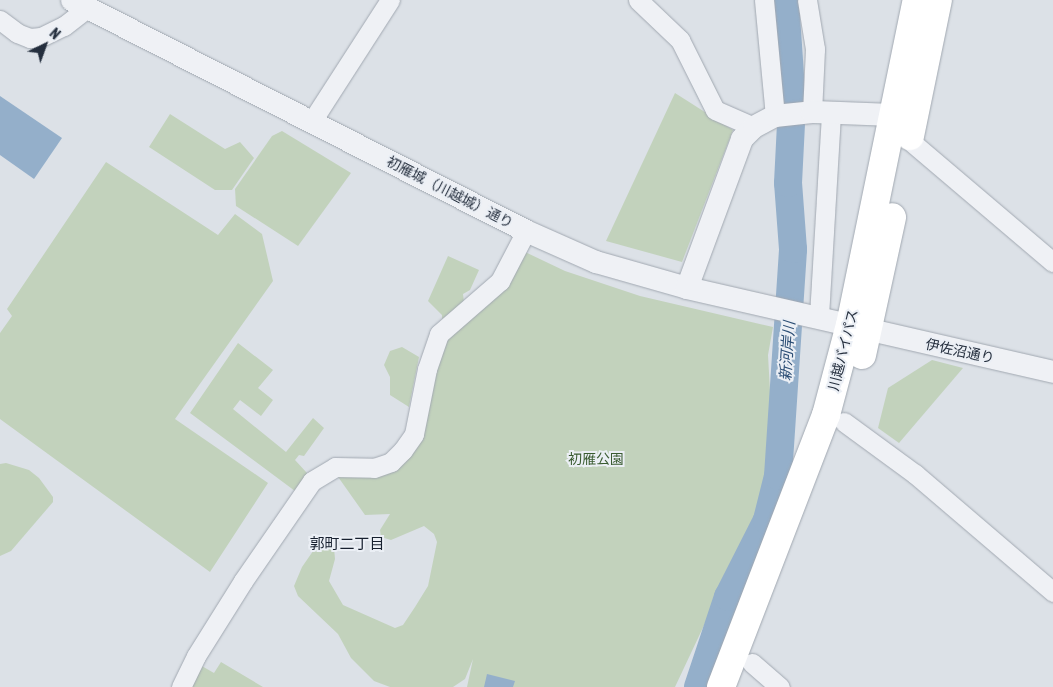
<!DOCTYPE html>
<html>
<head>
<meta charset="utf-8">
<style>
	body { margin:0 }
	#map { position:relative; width:1053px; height:687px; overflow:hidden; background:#dce1e7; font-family:"Asap Condensed","Noto Sans JP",sans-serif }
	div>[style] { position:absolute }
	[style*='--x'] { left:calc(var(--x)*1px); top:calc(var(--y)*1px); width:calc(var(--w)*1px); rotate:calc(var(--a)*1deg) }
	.green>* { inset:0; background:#c2d2bc }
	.water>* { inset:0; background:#94afca }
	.river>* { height:28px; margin:-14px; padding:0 14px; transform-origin:14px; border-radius:14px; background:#94afca }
	.roads { filter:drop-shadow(0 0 1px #a1a8b1) drop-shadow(0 0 1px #a1a8b1) }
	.minor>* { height:19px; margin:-9.5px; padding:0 9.5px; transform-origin:9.5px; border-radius:9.5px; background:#eff1f5 }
	.tertiary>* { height:22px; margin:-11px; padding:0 11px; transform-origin:11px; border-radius:11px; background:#eff1f5 }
	.trunk>* { height:28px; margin:-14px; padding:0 14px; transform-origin:14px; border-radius:14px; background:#fff }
	span { translate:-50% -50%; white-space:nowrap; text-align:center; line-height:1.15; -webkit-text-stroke:4px #ebeff5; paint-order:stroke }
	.street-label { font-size:14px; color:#252f3e }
	.park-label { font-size:14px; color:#3a5b31 }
	.water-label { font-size:15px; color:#2c4e75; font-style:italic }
	.neighbourhood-label { font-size:15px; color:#17202f }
	.north { position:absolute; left:20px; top:20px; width:50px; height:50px; -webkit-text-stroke:4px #ebeff5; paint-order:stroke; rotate:42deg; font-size:14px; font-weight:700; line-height:20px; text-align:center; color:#252f3e }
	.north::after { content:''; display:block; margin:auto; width:18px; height:22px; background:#252f3e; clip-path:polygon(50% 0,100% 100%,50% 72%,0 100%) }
</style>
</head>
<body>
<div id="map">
	<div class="green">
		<i style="clip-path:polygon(675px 93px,733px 130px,682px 262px,606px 241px)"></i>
		<i style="clip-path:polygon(170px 114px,225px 149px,240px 142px,254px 158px,232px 190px,215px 190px,149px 147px)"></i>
		<i style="clip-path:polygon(282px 131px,351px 173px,298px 246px,236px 206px,235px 189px,272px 136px)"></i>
		<i style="clip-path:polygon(106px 162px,218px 235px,235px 214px,262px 234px,273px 281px,175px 419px,268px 483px,210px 572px,0 419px,0 333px,12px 316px,7px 309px)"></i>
		<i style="clip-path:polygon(523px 251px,565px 271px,640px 296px,773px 327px,768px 355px,772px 426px,767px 491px,752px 532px,739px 551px,675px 687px,467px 687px,473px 659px,465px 679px,453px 687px,390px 687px,374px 681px,351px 658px,338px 634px,298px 596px,294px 586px,302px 567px,320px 541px,327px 541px,334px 548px,335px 559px,329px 581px,343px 605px,395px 628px,403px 625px,415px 607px,428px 586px,437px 542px,434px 534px,424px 526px,391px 540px,381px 537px,380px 530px,390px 514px,365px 515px,336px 474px,400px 462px,442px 347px,451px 332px,502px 292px)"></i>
		<i style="clip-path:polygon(448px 256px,479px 270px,470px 290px,463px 294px,464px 302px,442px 319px,442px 315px,428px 301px)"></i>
		<i style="clip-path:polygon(238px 343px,273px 370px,258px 388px,273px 400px,261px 416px,240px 400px,233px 409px,286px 452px,313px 418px,324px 428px,304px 456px,299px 455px,295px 460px,307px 473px,295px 491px,190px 413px)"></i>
		<i style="clip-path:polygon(402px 347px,419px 357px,409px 407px,390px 395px,390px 377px,384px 365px,390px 351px)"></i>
		<i style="clip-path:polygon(932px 360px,963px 368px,899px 443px,878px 428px,888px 388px)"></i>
		<i style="clip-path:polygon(6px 463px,29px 470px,39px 478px,53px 497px,53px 502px,11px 551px,0 556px,0 464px)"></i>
		<i style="clip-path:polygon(221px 662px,263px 687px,189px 687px,200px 665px,214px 673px)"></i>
	</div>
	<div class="water">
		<i style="clip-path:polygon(0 96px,62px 138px,34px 179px,0 155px)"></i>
		<i style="clip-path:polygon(487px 674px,515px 681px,513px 687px,484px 687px)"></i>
	</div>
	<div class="river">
		<i style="--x:698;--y:687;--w:95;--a:-71.6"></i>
		<i style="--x:728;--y:597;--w:86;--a:-63.1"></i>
		<i style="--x:767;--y:520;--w:45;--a:-76"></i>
		<i style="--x:778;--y:476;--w:227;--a:-86.2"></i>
		<i style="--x:793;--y:249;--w:66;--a:-94.3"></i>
		<i style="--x:788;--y:183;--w:79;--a:-87.1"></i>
		<i style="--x:792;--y:104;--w:104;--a:-93.9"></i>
	</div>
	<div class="roads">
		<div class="minor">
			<i style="--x:638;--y:0;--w:58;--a:43.6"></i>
			<i style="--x:680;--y:40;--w:78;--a:63.4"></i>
			<i style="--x:715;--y:110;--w:43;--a:23.6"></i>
			<i style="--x:764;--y:0;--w:117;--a:84.6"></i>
			<i style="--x:807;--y:0;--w:50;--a:80.7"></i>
			<i style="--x:815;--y:49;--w:63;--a:92.7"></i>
			<i style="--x:0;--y:20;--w:21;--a:37"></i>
			<i style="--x:17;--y:33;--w:14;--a:21"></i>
			<i style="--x:30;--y:38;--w:11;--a:-5"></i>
			<i style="--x:41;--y:37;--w:25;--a:-26"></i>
			<i style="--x:64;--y:26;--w:31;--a:-38"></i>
			<i style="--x:312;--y:121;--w:144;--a:-57.2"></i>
			<i style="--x:909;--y:140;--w:189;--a:40.3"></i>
			<i style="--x:819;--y:316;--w:204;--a:-86.6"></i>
			<i style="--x:844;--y:422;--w:88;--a:36.2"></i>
			<i style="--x:915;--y:474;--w:182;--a:40.5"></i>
			<i style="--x:752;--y:663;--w:37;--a:41"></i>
			<i style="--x:181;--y:687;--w:34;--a:-64"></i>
			<i style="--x:196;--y:656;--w:89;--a:-57.9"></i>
			<i style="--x:243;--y:581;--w:121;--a:-55.4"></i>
			<i style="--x:312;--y:481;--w:27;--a:-31"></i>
			<i style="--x:335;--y:467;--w:39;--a:1"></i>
			<i style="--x:374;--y:468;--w:18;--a:-19"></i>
			<i style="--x:391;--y:462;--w:17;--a:-45"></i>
			<i style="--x:403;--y:450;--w:19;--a:-55"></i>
			<i style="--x:414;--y:434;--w:66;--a:-78.7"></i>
			<i style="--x:427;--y:369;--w:37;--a:-71"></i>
			<i style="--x:439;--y:334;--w:81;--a:-41"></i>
			<i style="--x:500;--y:281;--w:56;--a:-62.5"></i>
		</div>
		<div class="tertiary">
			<i style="--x:72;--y:0;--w:509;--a:26.97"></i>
			<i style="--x:526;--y:231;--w:77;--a:23.9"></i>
			<i style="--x:596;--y:262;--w:95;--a:15.9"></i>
			<i style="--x:687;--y:288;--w:376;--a:12.9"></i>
			<i style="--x:687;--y:288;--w:159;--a:-69.7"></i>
			<i style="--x:742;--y:139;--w:17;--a:-45"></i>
			<i style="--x:754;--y:127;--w:24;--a:-28"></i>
			<i style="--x:775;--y:116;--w:37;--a:-6"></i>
			<i style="--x:812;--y:112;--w:83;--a:2.1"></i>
		</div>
		<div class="trunk">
			<i style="--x:910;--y:136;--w:139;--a:-78.4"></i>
			<i style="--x:862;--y:355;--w:141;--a:-77.7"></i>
			<i style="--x:721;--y:687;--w:292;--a:-68.9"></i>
			<i style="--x:826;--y:415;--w:93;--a:-75.1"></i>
			<i style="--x:850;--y:325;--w:332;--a:-78.4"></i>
		</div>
	</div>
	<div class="street-label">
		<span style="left:450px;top:192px;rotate:27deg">初雁城（川越城）通り</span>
		<span style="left:843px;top:350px;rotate:-76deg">川越バイパス</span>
		<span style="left:960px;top:351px;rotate:12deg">伊佐沼通り</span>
	</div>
	<div class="park-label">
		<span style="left:596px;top:459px">初雁公園</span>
	</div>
	<div class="water-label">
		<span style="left:787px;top:351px;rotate:-86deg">新河岸川</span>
	</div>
	<div class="neighbourhood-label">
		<span style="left:347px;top:544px">郭町二丁目</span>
	</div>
	<div class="north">N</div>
</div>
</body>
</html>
